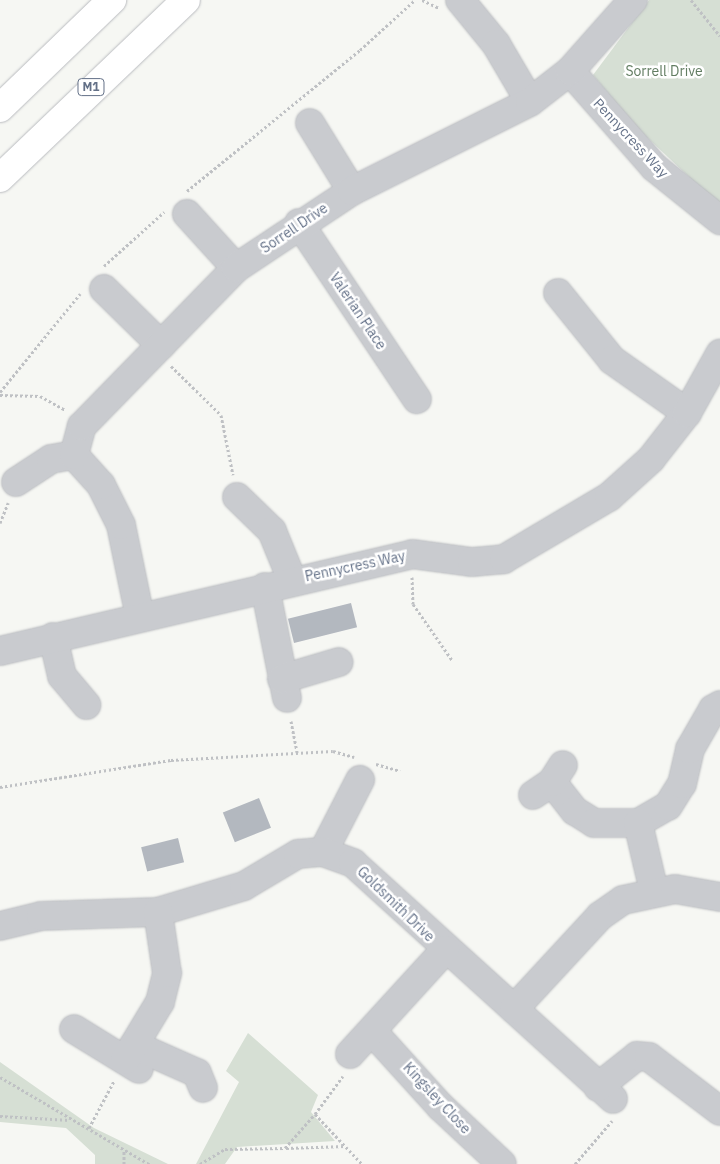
<!DOCTYPE html>
<html>
<head>
<meta charset="utf-8">
<style>
	body { margin:0 }
	#map { position:relative; width:720px; height:1164px; overflow:hidden; background:#f6f7f3; font-family:"IBM Plex Sans",sans-serif }
	div>[style] { position:absolute }
	[style*='--x'] { left:calc(var(--x)*1px); top:calc(var(--y)*1px); width:calc(var(--w)*1px); rotate:calc(var(--a)*1deg) }
	.green>* { inset:0; background:#d6dfd4 }
	.building>* { inset:0; background:#b3b8bf; transform-origin:0 0 }
	.path>* { height:3px; margin-top:-1.5px; transform-origin:0; background:repeating-linear-gradient(90deg,#bfc1c4 0 2.5px,transparent 0 5px) }
	.roads { filter:drop-shadow(0 0 1px #babcc0) drop-shadow(0 0 1px #babcc0) }
	.minor>* { height:28px; margin:-14px; padding:0 14px; transform-origin:14px; border-radius:14px; background:#c9cbcf }
	.highway>* { height:28px; margin:-14px; padding:0 14px; transform-origin:14px; border-radius:14px; background:#fff }
	span { translate:-50% -50%; white-space:nowrap; text-align:center; line-height:1.15; -webkit-text-stroke:5px #fff; paint-order:stroke }
	.shield-label span { padding:1px 4px; background:#fff; border:1px solid; border-radius:4px; -webkit-text-stroke-width:0 }
	.shield-label { font-size:12px; color:#637087; font-weight:700 }
	.park-label { font-size:14px; color:#627d62 }
	.street-label { font-size:14px; color:#637087 }
</style>
</head>
<body>
<div id="map">
	<div class="green">
		<i style="clip-path:polygon(649px 0,720px 0,720px 206px,637px 128px,593px 75px)"></i>
		<i style="clip-path:polygon(248px 1033px,318px 1095px,311px 1112px,335px 1141px,237px 1147px,225px 1164px,196px 1164px,239px 1082px,226px 1071px)"></i>
		<i style="clip-path:polygon(0 1062px,94px 1128px,168px 1164px,95px 1164px,95px 1155px,66px 1128px,0 1122px)"></i>
	</div>
	<div class="building">
		<i style="left:351px;top:603px;width:25px;height:65px;rotate:76deg"></i>
		<i style="left:259px;top:798px;width:32px;height:39px;rotate:68deg"></i>
		<i style="left:178px;top:838px;width:25px;height:38px;rotate:76deg"></i>
	</div>
	<div class="path">
		<i style="--x:422;--y:0;--w:19;--a:25"></i>
		<i style="--x:691;--y:0;--w:46;--a:51.1"></i>
		<i style="--x:187;--y:191;--w:223;--a:-39.2"></i>
		<i style="--x:360;--y:50;--w:74;--a:-42.3"></i>
		<i style="--x:104;--y:266;--w:81;--a:-42"></i>
		<i style="--x:171;--y:366;--w:70;--a:44.4"></i>
		<i style="--x:221;--y:415;--w:61;--a:78.7"></i>
		<i style="--x:0;--y:392;--w:127;--a:-50.8"></i>
		<i style="--x:0;--y:395;--w:40;--a:1.4"></i>
		<i style="--x:40;--y:396;--w:29;--a:29"></i>
		<i style="--x:0;--y:523;--w:22;--a:-68"></i>
		<i style="--x:412;--y:577;--w:27;--a:88"></i>
		<i style="--x:413;--y:604;--w:68;--a:55.1"></i>
		<i style="--x:291;--y:721;--w:32;--a:79"></i>
		<i style="--x:376;--y:764;--w:25;--a:16"></i>
		<i style="--x:0;--y:787;--w:173;--a:-9"></i>
		<i style="--x:171;--y:760;--w:162;--a:-3.2"></i>
		<i style="--x:333;--y:751;--w:22;--a:16"></i>
		<i style="--x:0;--y:1077;--w:173;--a:30.3"></i>
		<i style="--x:315;--y:1114;--w:47;--a:-53.6"></i>
		<i style="--x:0;--y:1116;--w:70;--a:3.3"></i>
		<i style="--x:89;--y:1128;--w:53;--a:-62"></i>
		<i style="--x:286;--y:1148;--w:59;--a:-1.9"></i>
		<i style="--x:124;--y:1164;--w:14;--a:-90"></i>
		<i style="--x:200;--y:1164;--w:29;--a:-31"></i>
		<i style="--x:225;--y:1149;--w:60;--a:-1"></i>
		<i style="--x:285;--y:1148;--w:45;--a:-48.6"></i>
		<i style="--x:315;--y:1114;--w:69;--a:46.8"></i>
		<i style="--x:575;--y:1164;--w:57;--a:-49.3"></i>
	</div>
	<div class="roads">
		<div class="minor">
			<i style="--x:460;--y:0;--w:57;--a:50.7"></i>
			<i style="--x:496;--y:44;--w:67;--a:59.6"></i>
			<i style="--x:570;--y:71;--w:128;--a:48.8"></i>
			<i style="--x:654;--y:167;--w:85;--a:38.8"></i>
			<i style="--x:310;--y:123;--w:80;--a:58.3"></i>
			<i style="--x:187;--y:214;--w:73;--a:47.8"></i>
			<i style="--x:299;--y:223;--w:212;--a:56.2"></i>
			<i style="--x:104;--y:289;--w:80;--a:44.5"></i>
			<i style="--x:558;--y:293;--w:86;--a:51.1"></i>
			<i style="--x:612;--y:360;--w:92;--a:35.2"></i>
			<i style="--x:16;--y:482;--w:42;--a:-33.3"></i>
			<i style="--x:51;--y:459;--w:23;--a:-10"></i>
			<i style="--x:237;--y:497;--w:49;--a:44.2"></i>
			<i style="--x:272;--y:531;--w:53;--a:67.8"></i>
			<i style="--x:265;--y:587;--w:113;--a:78.8"></i>
			<i style="--x:140;--y:617;--w:94;--a:-101.7"></i>
			<i style="--x:121;--y:525;--w:45;--a:-116.6"></i>
			<i style="--x:101;--y:485;--w:40;--a:-132"></i>
			<i style="--x:74;--y:455;--w:30;--a:-75"></i>
			<i style="--x:82;--y:426;--w:221;--a:-45.7"></i>
			<i style="--x:236;--y:268;--w:139;--a:-33.6"></i>
			<i style="--x:352;--y:191;--w:199;--a:-26.6"></i>
			<i style="--x:530;--y:102;--w:51;--a:-37.8"></i>
			<i style="--x:570;--y:71;--w:95;--a:-48.4"></i>
			<i style="--x:53;--y:637;--w:40;--a:77"></i>
			<i style="--x:62;--y:676;--w:38;--a:50"></i>
			<i style="--x:0;--y:651;--w:423;--a:-13.2"></i>
			<i style="--x:412;--y:554;--w:61;--a:7.6"></i>
			<i style="--x:472;--y:562;--w:32;--a:-5"></i>
			<i style="--x:504;--y:559;--w:122;--a:-30.6"></i>
			<i style="--x:609;--y:497;--w:57;--a:-42.1"></i>
			<i style="--x:651;--y:459;--w:58;--a:-52"></i>
			<i style="--x:687;--y:413;--w:68;--a:-60.8"></i>
			<i style="--x:282;--y:679;--w:59;--a:-16.6"></i>
			<i style="--x:552;--y:782;--w:37;--a:52"></i>
			<i style="--x:575;--y:811;--w:22;--a:32"></i>
			<i style="--x:594;--y:823;--w:44;--a:0"></i>
			<i style="--x:638;--y:823;--w:34;--a:-30"></i>
			<i style="--x:668;--y:806;--w:26;--a:-58"></i>
			<i style="--x:682;--y:784;--w:36;--a:-77"></i>
			<i style="--x:690;--y:749;--w:46;--a:-60.1"></i>
			<i style="--x:713;--y:709;--w:8;--a:-30"></i>
			<i style="--x:533;--y:795;--w:23;--a:-34"></i>
			<i style="--x:552;--y:782;--w:20;--a:-57"></i>
			<i style="--x:638;--y:823;--w:70;--a:76.8"></i>
			<i style="--x:323;--y:852;--w:81;--a:-62.8"></i>
			<i style="--x:0;--y:926;--w:42;--a:-13.7"></i>
			<i style="--x:41;--y:916;--w:117;--a:-2"></i>
			<i style="--x:158;--y:912;--w:90;--a:-16.8"></i>
			<i style="--x:244;--y:886;--w:63;--a:-30.7"></i>
			<i style="--x:298;--y:854;--w:25;--a:-5"></i>
			<i style="--x:323;--y:852;--w:32;--a:20"></i>
			<i style="--x:353;--y:863;--w:351;--a:42.2"></i>
			<i style="--x:514;--y:1009;--w:127;--a:-47.2"></i>
			<i style="--x:600;--y:916;--w:28;--a:-35"></i>
			<i style="--x:623;--y:900;--w:53;--a:-11.9"></i>
			<i style="--x:675;--y:889;--w:46;--a:10.1"></i>
			<i style="--x:74;--y:1029;--w:76;--a:31.6"></i>
			<i style="--x:372;--y:1031;--w:103;--a:47.8"></i>
			<i style="--x:441;--y:1107;--w:83;--a:43.1"></i>
			<i style="--x:134;--y:1045;--w:69;--a:24"></i>
			<i style="--x:197;--y:1073;--w:16;--a:68"></i>
			<i style="--x:350;--y:1054;--w:141;--a:-47.6"></i>
			<i style="--x:125;--y:1060;--w:68;--a:-58.9"></i>
			<i style="--x:160;--y:1002;--w:30;--a:-76"></i>
			<i style="--x:167;--y:973;--w:62;--a:-98.4"></i>
			<i style="--x:598;--y:1087;--w:50;--a:-38.5"></i>
			<i style="--x:637;--y:1056;--w:12;--a:5"></i>
			<i style="--x:649;--y:1057;--w:89;--a:37.3"></i>
		</div>
		<div class="highway">
			<i style="--x:0;--y:108;--w:156;--a:-44"></i>
			<i style="--x:0;--y:178;--w:257;--a:-43.7"></i>
		</div>
	</div>
	<div class="shield-label">
		<span style="left:91px;top:87px">M1</span>
	</div>
	<div class="park-label">
		<span style="left:664px;top:71px">Sorrell Drive</span>
	</div>
	<div class="street-label">
		<span style="left:631px;top:138px;rotate:47deg">Pennycress Way</span>
		<span style="left:294px;top:228px;rotate:-34deg">Sorrell Drive</span>
		<span style="left:358px;top:311px;rotate:56deg">Valerian Place</span>
		<span style="left:355px;top:566px;rotate:-12deg">Pennycress Way</span>
		<span style="left:396px;top:904px;rotate:44deg">Goldsmith Drive</span>
		<span style="left:437px;top:1098px;rotate:47deg">Kingsley Close</span>
	</div>
</div>
</body>
</html>
